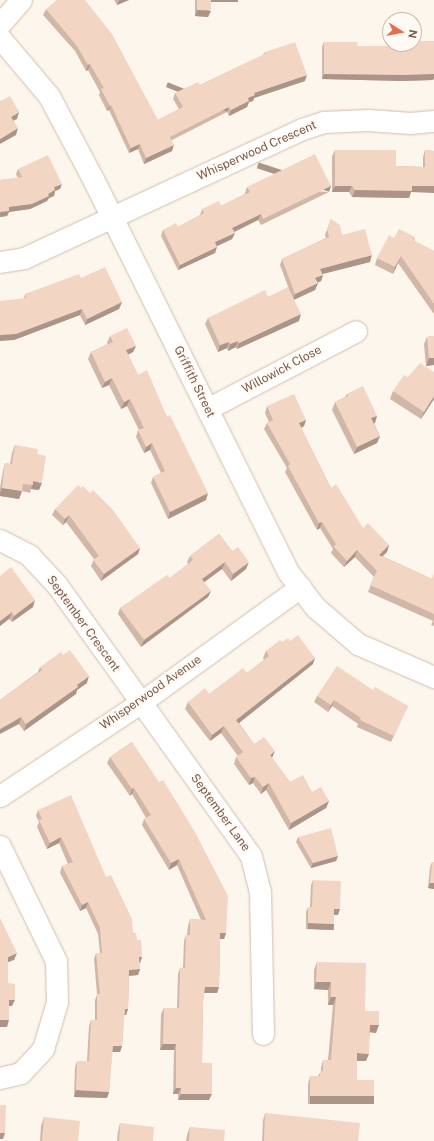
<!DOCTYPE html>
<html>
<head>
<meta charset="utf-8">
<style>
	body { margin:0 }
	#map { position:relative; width:434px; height:1141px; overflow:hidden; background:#fdf6ec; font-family:"Public Sans",sans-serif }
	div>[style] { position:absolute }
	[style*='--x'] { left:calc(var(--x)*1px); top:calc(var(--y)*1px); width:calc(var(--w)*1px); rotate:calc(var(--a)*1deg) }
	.roads { filter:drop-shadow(0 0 1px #d1beb0) drop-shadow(0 0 1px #d1beb0) }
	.minor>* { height:21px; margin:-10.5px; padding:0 10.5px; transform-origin:10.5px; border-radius:10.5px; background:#fff }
	.wall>* { inset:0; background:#d1b7a8 }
	.shaded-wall>* { inset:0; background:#aa9588; transform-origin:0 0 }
	.building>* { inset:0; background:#f3d5c3; transform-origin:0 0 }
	span { translate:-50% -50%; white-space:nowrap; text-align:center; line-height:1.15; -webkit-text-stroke:4px #fffaf3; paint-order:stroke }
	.street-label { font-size:12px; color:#7a5c4d }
	.north { position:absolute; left:382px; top:12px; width:40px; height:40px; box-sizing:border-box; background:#fffaf3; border:1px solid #cabbb1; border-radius:50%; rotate:101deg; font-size:11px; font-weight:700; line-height:16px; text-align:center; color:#7a5c4d }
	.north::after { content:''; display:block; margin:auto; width:14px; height:18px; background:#e76f51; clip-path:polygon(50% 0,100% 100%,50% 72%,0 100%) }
</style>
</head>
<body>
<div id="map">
	<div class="roads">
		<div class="minor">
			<i style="--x:0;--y:24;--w:32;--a:-49"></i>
			<i style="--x:0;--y:38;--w:76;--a:49.8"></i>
			<i style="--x:49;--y:96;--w:96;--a:62.1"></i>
			<i style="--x:94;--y:181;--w:436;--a:63.6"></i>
			<i style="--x:288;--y:572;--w:44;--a:52.4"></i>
			<i style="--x:315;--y:607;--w:57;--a:40.7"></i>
			<i style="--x:358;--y:644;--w:83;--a:23.5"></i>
			<i style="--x:0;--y:262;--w:24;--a:-9"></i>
			<i style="--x:24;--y:258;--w:306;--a:-24.9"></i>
			<i style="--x:302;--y:129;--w:22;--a:-18"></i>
			<i style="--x:323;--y:122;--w:45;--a:-2.5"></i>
			<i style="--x:368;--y:120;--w:42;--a:4.1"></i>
			<i style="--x:410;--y:123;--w:24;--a:-5"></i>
			<i style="--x:207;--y:409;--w:168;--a:-27.6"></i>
			<i style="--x:0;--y:540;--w:33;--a:27"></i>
			<i style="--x:29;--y:555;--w:41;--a:47"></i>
			<i style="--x:57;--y:585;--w:333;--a:54.4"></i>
			<i style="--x:251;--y:856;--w:37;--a:76"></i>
			<i style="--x:260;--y:892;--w:142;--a:88.8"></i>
			<i style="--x:0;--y:796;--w:168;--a:-33.6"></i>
			<i style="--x:140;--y:703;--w:198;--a:-35.9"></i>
			<i style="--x:0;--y:846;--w:128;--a:64"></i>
			<i style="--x:56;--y:961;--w:41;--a:88.6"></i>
			<i style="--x:57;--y:1002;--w:49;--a:106.6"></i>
			<i style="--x:43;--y:1049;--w:33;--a:133"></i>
			<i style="--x:21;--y:1073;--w:22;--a:167"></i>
		</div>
	</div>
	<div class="wall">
		<i style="clip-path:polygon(114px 0,129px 0,117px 5px)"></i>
		<i style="clip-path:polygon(195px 0,238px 0,237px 2px,211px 2px,208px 17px,195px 16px)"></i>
		<i style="clip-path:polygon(46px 9px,158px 120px,179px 109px,173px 99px,175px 93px,200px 85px,263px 55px,265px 52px,305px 81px,254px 98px,253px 101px,249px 102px,247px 107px,229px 116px,227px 112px,172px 140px,172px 151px,144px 164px,138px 149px,129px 153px,109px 110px,107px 111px,99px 95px,100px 92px,88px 70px,86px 71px,75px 51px,43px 15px)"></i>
		<i style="clip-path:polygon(415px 41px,434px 41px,434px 77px,433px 80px,402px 81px,322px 79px,322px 47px,324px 42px,357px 46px,414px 46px)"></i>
		<i style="clip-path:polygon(335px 150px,396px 166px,423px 167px,423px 157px,425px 150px,434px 151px,411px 192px,409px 198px,352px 197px,349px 192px,332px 192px,332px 156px)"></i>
		<i style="clip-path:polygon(18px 169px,60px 189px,55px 191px,54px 196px,49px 198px,47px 201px,30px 209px,9px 212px,7px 216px,0 217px,0 180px,18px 178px,16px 174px)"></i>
		<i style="clip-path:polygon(247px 187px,329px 192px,261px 225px,258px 220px,234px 232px,235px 233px,232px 239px,217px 246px,215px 253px,178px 270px,161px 236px,163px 230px,178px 227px,200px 215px,202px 209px,221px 206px,245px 194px,245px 193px)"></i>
		<i style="clip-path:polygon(331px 219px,342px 235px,370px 262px,323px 274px,323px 275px,321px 281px,317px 283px,318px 283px,315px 290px,294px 300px,299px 321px,237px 349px,236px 347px,228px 351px,227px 348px,218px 352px,205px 324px,208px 318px,268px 297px,289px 289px,280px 265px,282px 259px,326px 238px,325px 235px)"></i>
		<i style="clip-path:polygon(415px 237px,414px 241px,434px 251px,434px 314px,398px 263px,393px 274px,375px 265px,377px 258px,394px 238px)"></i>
		<i style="clip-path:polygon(81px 278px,122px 302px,119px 309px,85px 325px,80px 315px,14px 340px,25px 294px)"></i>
		<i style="clip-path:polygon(110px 336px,136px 346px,133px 352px,128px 355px,138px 375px,167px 417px,206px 500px,168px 519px,151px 483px,153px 477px,161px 473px,150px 450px,144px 453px,136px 437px,138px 430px,139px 430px,127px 406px,121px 409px,109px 385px,102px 388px,88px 359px,91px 352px,108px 344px,107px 343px)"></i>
		<i style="clip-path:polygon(434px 336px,434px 365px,426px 366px,424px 344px,427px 337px)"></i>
		<i style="clip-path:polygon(393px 391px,434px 399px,421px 419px,390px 399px)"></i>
		<i style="clip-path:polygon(347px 394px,377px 416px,374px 423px,380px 436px,377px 443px,354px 454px,332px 410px,335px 402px,345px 397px)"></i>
		<i style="clip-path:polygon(267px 406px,306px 420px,304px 426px,301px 428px,331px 488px,363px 528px,389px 545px,387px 552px,382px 556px,432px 579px,434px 574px,434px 626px,431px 625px,433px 621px,368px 592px,374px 577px,355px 557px,344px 567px,331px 553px,333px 549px,320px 528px,317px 530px,285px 472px,287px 468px,264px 429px,267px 423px,269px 422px,265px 413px)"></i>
		<i style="clip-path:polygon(15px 445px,37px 454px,39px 490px,31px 489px,30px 493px,22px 491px,19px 499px,0 496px,0 488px,3px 471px,5px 463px,10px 464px,12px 453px)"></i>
		<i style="clip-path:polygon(55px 509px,140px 548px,138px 554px,101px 581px,91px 566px,94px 559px,66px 522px,63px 525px,52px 515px)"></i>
		<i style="clip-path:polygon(219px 534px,246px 569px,231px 581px,222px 569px,204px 582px,211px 591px,208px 597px,141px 647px,118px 614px,120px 608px,170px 578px,188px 564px,187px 562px,190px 556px)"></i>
		<i style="clip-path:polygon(0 576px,33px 607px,12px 622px,9px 619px,0 626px)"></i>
		<i style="clip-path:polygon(290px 641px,313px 664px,239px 723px,254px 744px,272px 758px,290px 782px,312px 792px,329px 801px,326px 808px,289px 830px,266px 790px,261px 794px,253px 783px,249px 785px,234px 764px,236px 757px,238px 756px,221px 733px,210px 741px,185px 709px,188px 702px,209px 694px,247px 673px,264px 660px,263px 658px,266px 651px,282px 642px)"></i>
		<i style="clip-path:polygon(40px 667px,87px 683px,77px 690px,76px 694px,24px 731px,0 700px,38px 672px)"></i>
		<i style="clip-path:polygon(373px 690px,408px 706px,391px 742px,357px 727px,358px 724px,332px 706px,328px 712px,314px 702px,317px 696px)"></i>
		<i style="clip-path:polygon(132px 742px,226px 933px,224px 939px,220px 939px,219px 987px,217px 993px,204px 993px,203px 1002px,202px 1063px,209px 1100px,178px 1100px,178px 1094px,173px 1094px,174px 1050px,160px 1050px,161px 1014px,164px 1008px,177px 1008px,178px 974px,180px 968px,183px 968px,184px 941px,186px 935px,187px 935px,188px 926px,190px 919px,201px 920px,177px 865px,169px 870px,142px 825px,144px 819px,146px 818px,132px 794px,130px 796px,107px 763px,110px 757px)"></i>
		<i style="clip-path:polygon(38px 810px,106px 877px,137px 940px,142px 957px,140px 963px,139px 963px,140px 969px,138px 975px,129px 976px,128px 1009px,126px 1015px,124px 1015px,122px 1046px,120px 1052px,112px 1052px,109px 1092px,107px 1098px,74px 1097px,75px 1067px,77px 1061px,87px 1061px,89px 1026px,91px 1020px,95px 1020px,95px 1000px,97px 994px,94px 959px,96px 953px,100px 953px,98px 934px,86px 908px,80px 911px,60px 873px,62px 866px,68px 864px,59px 843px,47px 849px,37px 827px,39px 822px,36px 816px)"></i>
		<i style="clip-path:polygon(298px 837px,338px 856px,336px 861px,311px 868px,296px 842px)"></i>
		<i style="clip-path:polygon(432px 862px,434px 862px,434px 889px,428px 888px,430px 867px)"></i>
		<i style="clip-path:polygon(313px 880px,338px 915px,334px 915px,332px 930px,306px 929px,306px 912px,308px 907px,310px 907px,311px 885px)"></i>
		<i style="clip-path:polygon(317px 962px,365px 1011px,376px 1033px,370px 1032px,366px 1061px,357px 1061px,357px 1080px,372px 1104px,308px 1104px,308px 1084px,310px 1076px,318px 1076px,321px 1071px,321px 1068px,323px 1060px,328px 1060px,333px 1005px,328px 1005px,328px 990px,314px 989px,314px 970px)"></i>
		<i style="clip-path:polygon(265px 1113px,358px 1141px,262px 1141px,263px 1120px)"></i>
		<i style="clip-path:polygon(44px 1117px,78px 1141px,40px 1141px,41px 1126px)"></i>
		<i style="clip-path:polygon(120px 1123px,153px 1141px,117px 1141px,118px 1131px)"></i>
		<i style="clip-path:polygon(190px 1127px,224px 1141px,186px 1141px,187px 1135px)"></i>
	</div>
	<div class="shaded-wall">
		<i style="clip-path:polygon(119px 0,129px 0,117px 5px)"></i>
		<i style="left:210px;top:0;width:28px;height:2px"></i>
		<i style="clip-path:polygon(197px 10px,211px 11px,208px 17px,195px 16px)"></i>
		<i style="clip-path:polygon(90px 64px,88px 70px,86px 71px,88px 65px)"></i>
		<i style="clip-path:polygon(434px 73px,434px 77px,433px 80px,402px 81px,322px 79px,324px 74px)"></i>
		<i style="clip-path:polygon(307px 75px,305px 81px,254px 98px,253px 101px,249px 102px,247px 107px,229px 116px,231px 110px,248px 98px,254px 93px)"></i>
		<i style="clip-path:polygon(111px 105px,109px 110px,107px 111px,110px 106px)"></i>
		<i style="left:229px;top:107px;width:5px;height:66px;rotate:112deg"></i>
		<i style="clip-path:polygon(19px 112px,17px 119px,9px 123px,11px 117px)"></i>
		<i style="clip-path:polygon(18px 128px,16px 135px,0 144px,0 139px)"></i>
		<i style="clip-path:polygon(140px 144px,138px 149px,129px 153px,131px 148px)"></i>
		<i style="clip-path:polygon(174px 145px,172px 151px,144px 164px,146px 158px)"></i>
		<i style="clip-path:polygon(62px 184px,60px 189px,55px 191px,54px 196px,49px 198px,47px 201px,30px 209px,9px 212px,7px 216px,0 217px,0 212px,9px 207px,48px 194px,54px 187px)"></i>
		<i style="left:331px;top:186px;width:6px;height:76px;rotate:108deg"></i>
		<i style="clip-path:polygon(335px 186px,352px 186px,349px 192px,332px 192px)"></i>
		<i style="clip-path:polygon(412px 186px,434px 186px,434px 193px,411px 192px,409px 198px,352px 197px,355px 190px)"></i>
		<i style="clip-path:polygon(261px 214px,258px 220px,230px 234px,232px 228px)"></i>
		<i style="clip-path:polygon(235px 233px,232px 239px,213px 248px,215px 242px)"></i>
		<i style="clip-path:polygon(217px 247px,215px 253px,178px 270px,180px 265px)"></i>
		<i style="clip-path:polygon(372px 255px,370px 262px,318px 275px,320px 269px)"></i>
		<i style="clip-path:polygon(401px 256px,398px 263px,393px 274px,395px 267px)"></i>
		<i style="clip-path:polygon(323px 275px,321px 281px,313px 285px,315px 278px)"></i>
		<i style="clip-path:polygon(318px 283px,315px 290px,293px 300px,295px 294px)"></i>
		<i style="clip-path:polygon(122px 302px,119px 309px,85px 325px,87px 319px)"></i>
		<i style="clip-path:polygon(82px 309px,80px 315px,14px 340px,0 341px,0 335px)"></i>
		<i style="clip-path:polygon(301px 314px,299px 321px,237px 349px,239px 343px)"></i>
		<i style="clip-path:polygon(238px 341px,236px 347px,228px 351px,230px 344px)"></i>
		<i style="clip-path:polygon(229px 342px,227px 348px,218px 352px,220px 345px)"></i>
		<i style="clip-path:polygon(136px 346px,133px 352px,123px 357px,126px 350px)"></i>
		<i style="clip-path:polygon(429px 358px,434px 358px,434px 365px,426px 366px)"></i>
		<i style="clip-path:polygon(112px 378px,109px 385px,102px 388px,105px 382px)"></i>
		<i style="clip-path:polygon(434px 396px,434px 399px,421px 419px,424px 412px)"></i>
		<i style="clip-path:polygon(130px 399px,127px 406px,121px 409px,124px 402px)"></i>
		<i style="clip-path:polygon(377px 416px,375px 423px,369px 426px,371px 418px)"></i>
		<i style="clip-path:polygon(306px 420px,304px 426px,297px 430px,299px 423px)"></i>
		<i style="clip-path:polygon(380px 436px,377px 443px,354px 454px,357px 447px)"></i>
		<i style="clip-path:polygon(152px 443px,150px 450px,144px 453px,146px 447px)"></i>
		<i style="clip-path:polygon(33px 481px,42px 483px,39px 490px,31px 489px)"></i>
		<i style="clip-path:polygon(2px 488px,22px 491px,19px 499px,0 496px,0 493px)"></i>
		<i style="clip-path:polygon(208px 493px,206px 500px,168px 519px,170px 512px)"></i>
		<i style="clip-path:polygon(69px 515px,66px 522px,63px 525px,65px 519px)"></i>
		<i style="clip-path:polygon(322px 522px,320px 528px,317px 530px,319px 523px)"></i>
		<i style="clip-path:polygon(389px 545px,387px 552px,377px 562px,379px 555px)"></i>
		<i style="clip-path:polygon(140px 548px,138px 554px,101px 581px,104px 574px)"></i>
		<i style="clip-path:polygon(357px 550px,355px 557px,344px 567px,347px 561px)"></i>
		<i style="clip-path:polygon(225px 562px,222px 569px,199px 586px,202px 579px)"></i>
		<i style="clip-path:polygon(249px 562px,246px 569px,231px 581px,233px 574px)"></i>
		<i style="clip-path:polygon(211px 591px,208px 597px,141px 647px,144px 640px)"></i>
		<i style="clip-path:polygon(35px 600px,33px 607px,12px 622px,14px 616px)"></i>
		<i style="clip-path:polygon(12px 612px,9px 619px,0 626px,0 621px)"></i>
		<i style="clip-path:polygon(315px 658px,313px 664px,234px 727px,236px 720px)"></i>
		<i style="clip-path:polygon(89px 676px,87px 683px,77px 690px,76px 694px,24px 731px,26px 724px)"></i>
		<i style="clip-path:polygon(334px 700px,332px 706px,328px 712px,331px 705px)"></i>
		<i style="clip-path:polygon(21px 717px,19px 724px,0 734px,0 729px)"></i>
		<i style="clip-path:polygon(224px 726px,221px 733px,210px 741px,212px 735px)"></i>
		<i style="clip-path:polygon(275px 751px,272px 758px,270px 755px)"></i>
		<i style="clip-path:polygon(255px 777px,253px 783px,249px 785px,251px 778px)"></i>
		<i style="clip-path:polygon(269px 783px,266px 790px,261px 794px,263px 787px)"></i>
		<i style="clip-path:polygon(134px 788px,132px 794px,130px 796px,132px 789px)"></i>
		<i style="clip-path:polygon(329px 801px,326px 808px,289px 830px,291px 823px)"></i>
		<i style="clip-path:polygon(61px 837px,59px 843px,47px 849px,50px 843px)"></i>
		<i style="clip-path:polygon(338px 856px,336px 861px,311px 868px,313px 863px)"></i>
		<i style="clip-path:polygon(179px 859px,177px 865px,169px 870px,171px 863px)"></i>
		<i style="clip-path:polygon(430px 883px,434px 883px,434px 889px,428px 888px)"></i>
		<i style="clip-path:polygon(88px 902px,86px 908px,80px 911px,82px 905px)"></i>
		<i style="clip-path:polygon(334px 909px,340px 909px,338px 915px,333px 915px)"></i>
		<i style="left:308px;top:923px;width:26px;height:6px;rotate:2deg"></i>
		<i style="clip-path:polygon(220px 933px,226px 933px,224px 939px,218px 939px)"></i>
		<i style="clip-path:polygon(17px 953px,14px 960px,6px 963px,8px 957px)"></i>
		<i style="clip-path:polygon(139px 957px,142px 957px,140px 963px,137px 963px)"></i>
		<i style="clip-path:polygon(140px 969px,138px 975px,127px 976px,129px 970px)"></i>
		<i style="clip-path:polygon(316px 982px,331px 982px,328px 990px,314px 989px)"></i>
		<i style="clip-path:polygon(205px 987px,219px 987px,217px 993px,203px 993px)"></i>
		<i style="clip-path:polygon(331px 997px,336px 997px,333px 1005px,328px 1005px)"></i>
		<i style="clip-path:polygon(9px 1000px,15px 1000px,12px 1006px,7px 1006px)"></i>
		<i style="clip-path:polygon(125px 1009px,128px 1009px,126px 1015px,122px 1015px)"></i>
		<i style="clip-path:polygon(0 1020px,9px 1020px,7px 1027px,0 1027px)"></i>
		<i style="clip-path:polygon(370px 1025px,379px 1025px,376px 1033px,368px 1032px)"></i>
		<i style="clip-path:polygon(163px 1044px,176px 1044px,174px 1050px,160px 1050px)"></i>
		<i style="clip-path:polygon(113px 1046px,122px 1046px,120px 1052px,110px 1052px)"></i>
		<i style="clip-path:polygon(357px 1053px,369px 1054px,366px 1061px,354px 1061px)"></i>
		<i style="clip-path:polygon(176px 1088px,181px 1088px,178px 1094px,173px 1094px)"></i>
		<i style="clip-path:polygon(76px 1090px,109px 1092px,107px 1098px,74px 1097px)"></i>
		<i style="clip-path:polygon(181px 1094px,212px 1094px,209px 1100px,178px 1100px)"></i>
		<i style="left:310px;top:1096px;width:64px;height:8px"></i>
		<i style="clip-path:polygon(0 1133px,5px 1133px,3px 1139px,0 1139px)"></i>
	</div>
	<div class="building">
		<i style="clip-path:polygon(57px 0,85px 0,112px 34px,158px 120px,183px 107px,175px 93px,198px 82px,200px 85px,265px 54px,265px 52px,295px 42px,307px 75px,254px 93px,255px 95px,248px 98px,249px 101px,231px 110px,229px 107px,170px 137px,174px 145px,146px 158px,140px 144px,131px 148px,111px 105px,110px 106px,101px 89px,104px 88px,90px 64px,88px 65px,77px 46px,46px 9px)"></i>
		<i style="left:197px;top:0;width:14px;height:10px"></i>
		<i style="clip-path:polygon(415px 41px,434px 41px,434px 74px,404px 75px,324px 74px,324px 42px,358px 42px,357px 46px,415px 46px)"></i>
		<i style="clip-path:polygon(10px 96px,19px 112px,11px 117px,18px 128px,0 139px,0 100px,1px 101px)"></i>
		<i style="clip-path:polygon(335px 150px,396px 150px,396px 166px,425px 167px,425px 150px,434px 151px,434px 186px,412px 186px,412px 191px,355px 190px,352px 186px,335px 186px)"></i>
		<i style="clip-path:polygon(315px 154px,331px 186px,263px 219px,261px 214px,232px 228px,235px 233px,215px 242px,217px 247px,180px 265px,163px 230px,176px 223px,178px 227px,204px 213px,202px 209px,219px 201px,221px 206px,250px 192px,247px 187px)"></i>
		<i style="clip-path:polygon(48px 155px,62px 184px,54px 187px,55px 190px,48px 194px,49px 196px,32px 204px,9px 207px,9px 211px,0 212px,0 180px,22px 177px,18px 169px)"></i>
		<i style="clip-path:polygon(331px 219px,340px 225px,342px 235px,365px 229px,372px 255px,320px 269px,323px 275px,315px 278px,318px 283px,295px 294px,282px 259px,329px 237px,327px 229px)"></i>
		<i style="clip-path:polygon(399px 229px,415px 237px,413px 240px,434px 251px,434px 304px,401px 256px,395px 267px,377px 258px,389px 235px,394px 238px)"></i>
		<i style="clip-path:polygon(105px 267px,122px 302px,87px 319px,82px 309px,16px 334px,0 335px,0 301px,26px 298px,25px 294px,79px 274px,81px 278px)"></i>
		<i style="clip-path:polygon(288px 287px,301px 314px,239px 343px,238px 341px,230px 344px,229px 342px,220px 345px,208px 318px,265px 290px,268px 297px)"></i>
		<i style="clip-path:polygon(127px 328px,136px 346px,126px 350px,138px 375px,147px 370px,167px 417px,170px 415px,208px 493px,170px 512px,153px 477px,165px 471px,152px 443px,146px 447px,138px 430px,144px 428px,130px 399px,124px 402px,112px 378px,105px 382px,91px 352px,113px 342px,110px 336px)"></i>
		<i style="clip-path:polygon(434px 336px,434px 358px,429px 358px,427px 337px)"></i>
		<i style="clip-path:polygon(420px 363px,434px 372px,434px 396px,424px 412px,393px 391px,404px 375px,408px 377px)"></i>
		<i style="clip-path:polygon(363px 386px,377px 416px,371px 418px,380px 436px,357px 447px,335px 402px,348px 396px,347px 394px)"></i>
		<i style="clip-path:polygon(294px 394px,306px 420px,299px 423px,331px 488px,336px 484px,363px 528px,368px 523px,389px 545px,379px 555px,432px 579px,434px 574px,434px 614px,370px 585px,377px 571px,357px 550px,347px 561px,334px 547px,336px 544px,322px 522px,319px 523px,288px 466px,290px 464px,267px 423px,273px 420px,267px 406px)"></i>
		<i style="clip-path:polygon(15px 445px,38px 449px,37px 454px,46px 456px,42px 483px,33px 481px,33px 485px,23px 484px,22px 491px,2px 488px,5px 463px,12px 464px)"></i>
		<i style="clip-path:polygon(78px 485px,81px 488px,83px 486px,90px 493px,93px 490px,113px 510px,140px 548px,104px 574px,93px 560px,99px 556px,69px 515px,65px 519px,55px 509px)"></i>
		<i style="clip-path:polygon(219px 534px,232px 551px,238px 547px,249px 562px,233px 574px,225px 562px,202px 579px,211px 591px,144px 640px,120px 608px,167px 575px,170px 578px,193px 560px,190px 556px)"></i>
		<i style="clip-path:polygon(11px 567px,35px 600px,14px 616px,12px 612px,0 621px,0 576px)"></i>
		<i style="clip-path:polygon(298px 635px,315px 658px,236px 720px,254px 744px,264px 737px,275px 751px,270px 755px,290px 782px,303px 775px,312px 792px,321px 787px,329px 801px,291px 823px,269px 783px,263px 787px,255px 777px,251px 778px,236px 757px,243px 752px,224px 726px,212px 735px,188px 702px,205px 688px,209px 694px,243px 668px,247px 673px,269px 656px,266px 651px,280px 640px,282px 642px,288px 638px,290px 641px)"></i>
		<i style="clip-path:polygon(70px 650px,89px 676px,77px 685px,78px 687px,26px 724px,21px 717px,0 729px,0 699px,0 700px,42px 670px,40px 667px,61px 652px,63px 655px)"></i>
		<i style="clip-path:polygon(337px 666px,373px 690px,375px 687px,408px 706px,394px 736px,360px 720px,361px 718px,334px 700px,331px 705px,317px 696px)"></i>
		<i style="clip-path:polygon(132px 742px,159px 782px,163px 780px,195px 832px,228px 896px,226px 933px,220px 933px,219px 987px,205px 987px,203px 1002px,202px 1063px,212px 1063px,212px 1094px,181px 1094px,181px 1088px,176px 1088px,176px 1044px,163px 1044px,164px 1008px,179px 1008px,180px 968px,185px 968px,186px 935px,190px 935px,190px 919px,206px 920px,179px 859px,171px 863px,144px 819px,151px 815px,134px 788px,132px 789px,110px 757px)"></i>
		<i style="clip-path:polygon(71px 795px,106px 877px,111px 875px,132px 919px,133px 933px,136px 933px,137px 940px,141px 940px,142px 957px,139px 957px,140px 969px,129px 970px,128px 1009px,125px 1009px,122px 1046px,113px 1046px,109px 1092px,76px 1090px,77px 1061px,89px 1061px,91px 1020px,97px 1020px,97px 994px,100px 994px,96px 953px,102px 953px,100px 928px,88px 902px,82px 905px,62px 866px,73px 862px,61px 837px,50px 843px,39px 820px,42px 819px,38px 810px)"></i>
		<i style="clip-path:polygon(331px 828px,338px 856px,313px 863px,298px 837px)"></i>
		<i style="clip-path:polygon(432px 862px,434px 862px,434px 883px,430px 883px)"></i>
		<i style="clip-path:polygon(313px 880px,341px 881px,340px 909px,334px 909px,334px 924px,308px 923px,308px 907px,312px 907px)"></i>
		<i style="clip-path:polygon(0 918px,17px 953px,8px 957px,8px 983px,15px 984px,15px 1000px,9px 1000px,9px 1020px,0 1020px)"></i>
		<i style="clip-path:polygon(317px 962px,366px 963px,365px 1011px,379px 1011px,379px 1025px,370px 1025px,369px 1054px,357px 1053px,357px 1080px,374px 1080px,374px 1096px,310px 1096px,310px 1076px,320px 1076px,320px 1071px,323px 1071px,323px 1060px,331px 1060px,336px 997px,331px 997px,331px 982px,316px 982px)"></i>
		<i style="clip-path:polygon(0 1105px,6px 1105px,5px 1133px,0 1133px)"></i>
		<i style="clip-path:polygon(265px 1113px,360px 1123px,358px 1141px,264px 1141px)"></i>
		<i style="clip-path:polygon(44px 1117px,80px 1121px,78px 1141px,42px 1141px)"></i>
		<i style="clip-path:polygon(120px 1123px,154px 1127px,153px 1141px,119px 1141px)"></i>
		<i style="clip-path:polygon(190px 1127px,225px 1130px,224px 1141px,189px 1141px)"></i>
	</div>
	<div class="street-label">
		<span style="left:257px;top:151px;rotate:-24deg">Whisperwood Crescent</span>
		<span style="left:282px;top:370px;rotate:-28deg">Willowick Close</span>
		<span style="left:194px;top:382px;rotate:64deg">Griffith Street</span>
		<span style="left:83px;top:624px;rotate:54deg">September Crescent</span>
		<span style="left:151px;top:693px;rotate:-35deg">Whisperwood Avenue</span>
		<span style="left:220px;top:813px;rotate:54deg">September Lane</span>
	</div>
	<div class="north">N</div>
</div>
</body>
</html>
